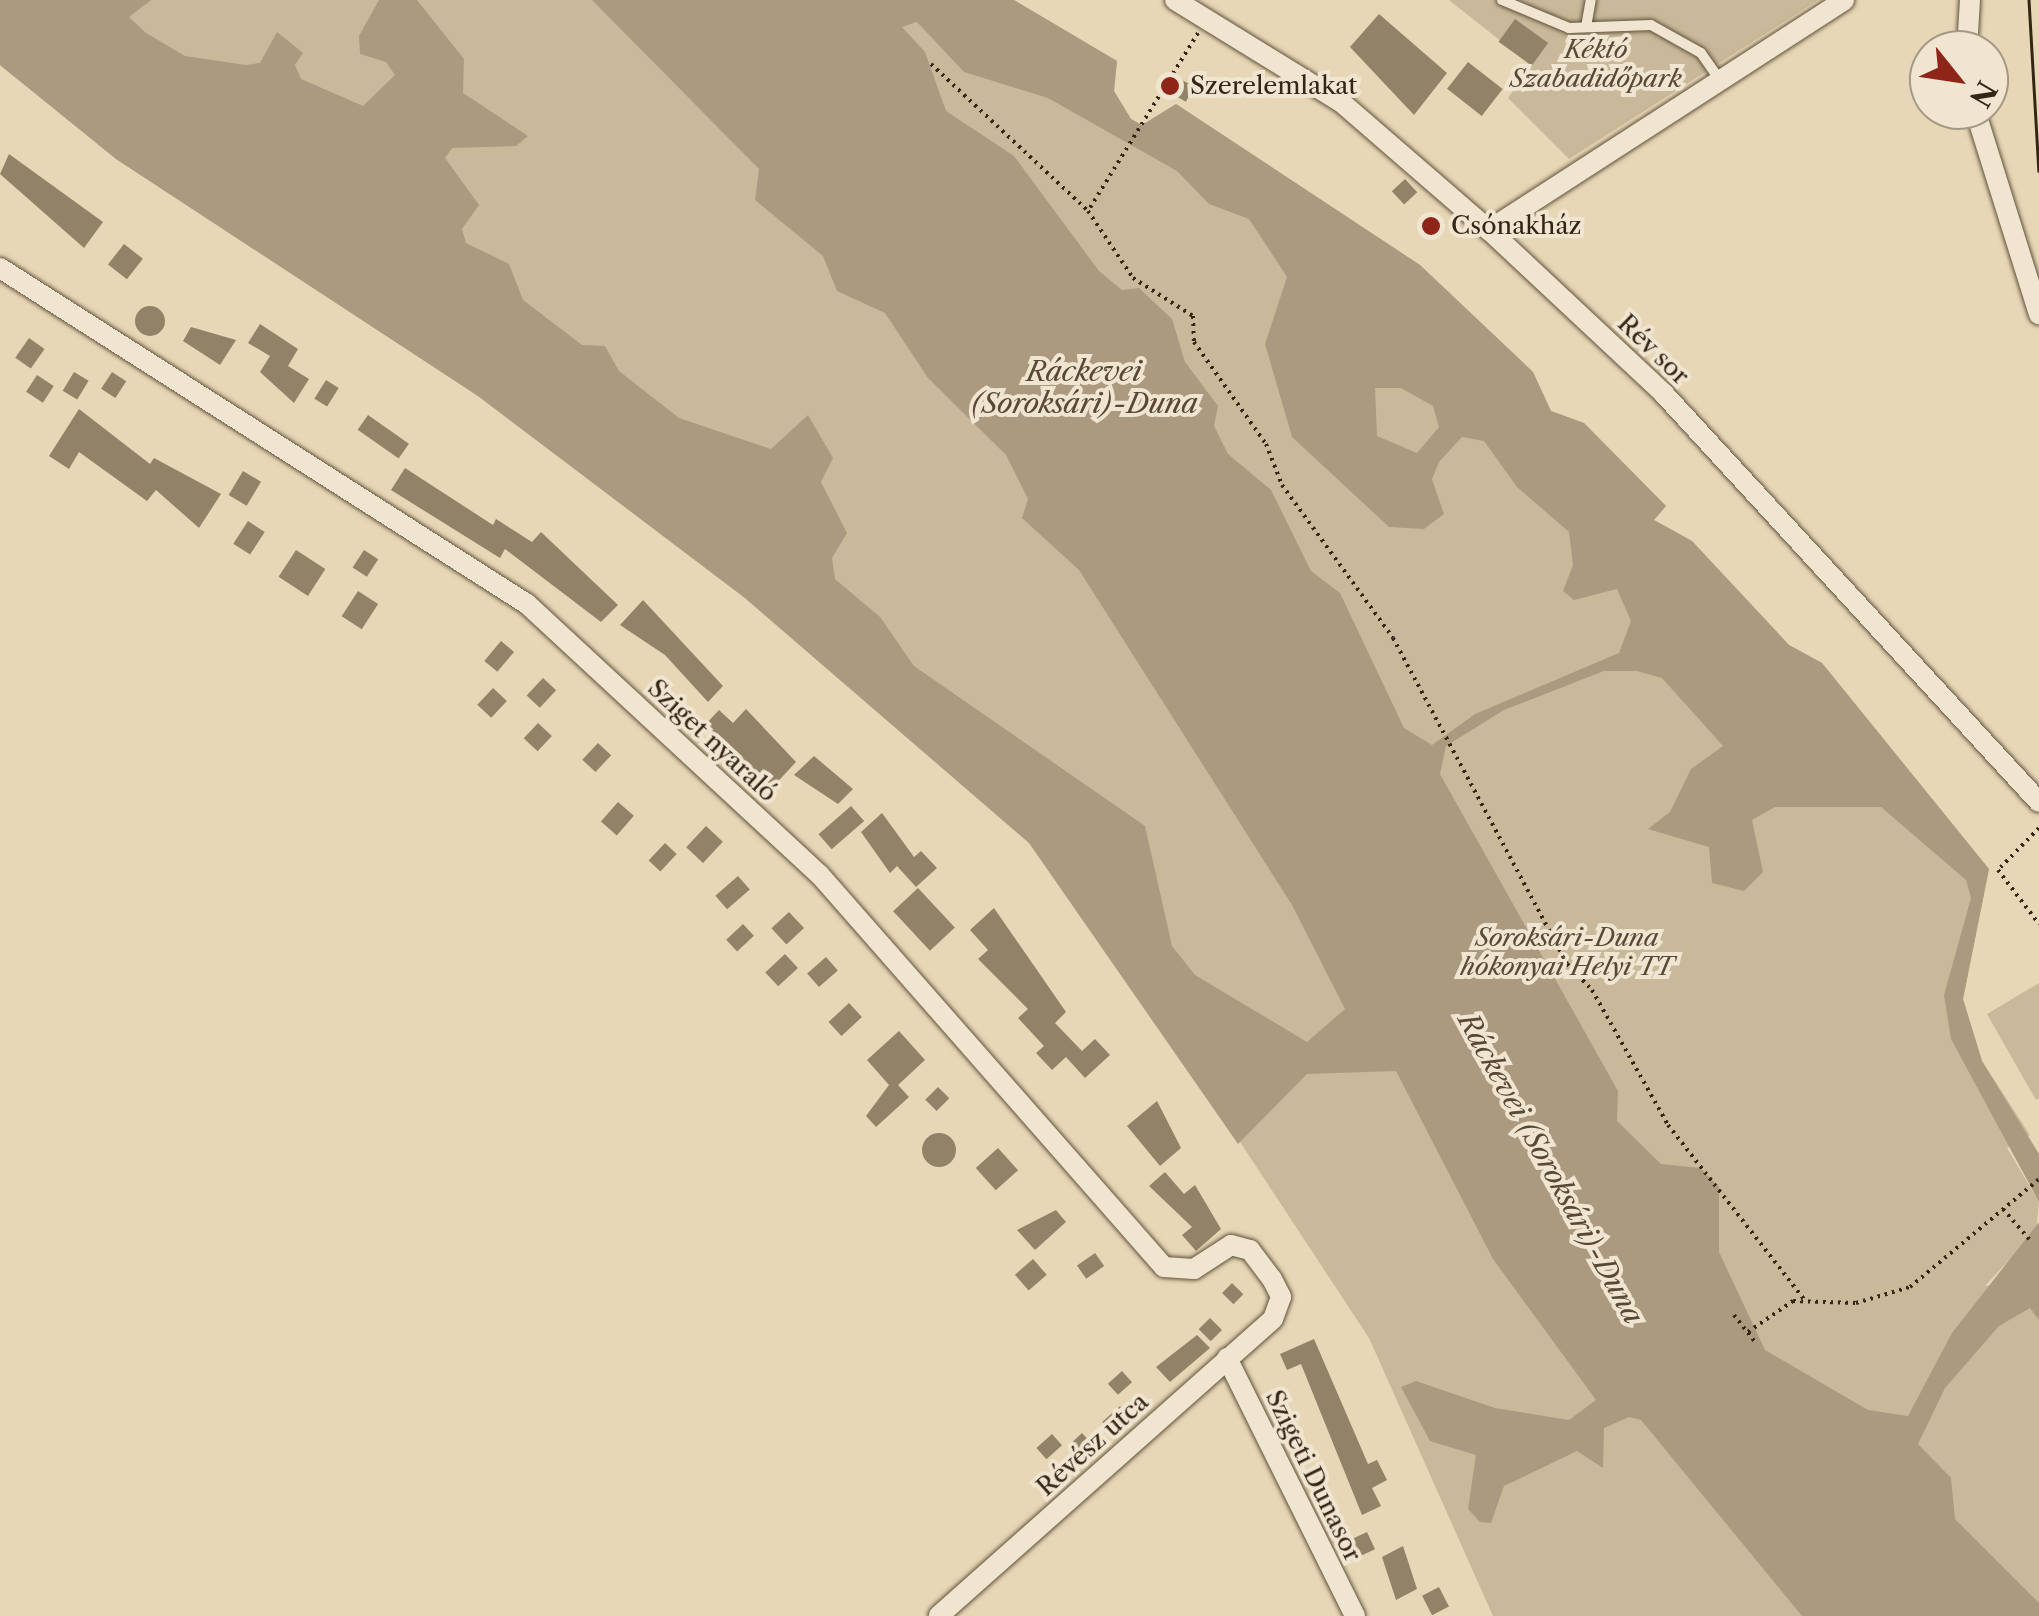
<!DOCTYPE html>
<html>
<head>
<meta charset="utf-8">
<style>
	body { margin:0 }
	#map { position:relative; width:2039px; height:1616px; overflow:hidden; background:#e8d7b6; font-family:"Libre Caslon Text",serif }
	div>[style] { position:absolute }
	[style*='--x'] { left:calc(var(--x)*1px); top:calc(var(--y)*1px); width:calc(var(--w)*1px); rotate:calc(var(--a)*1deg) }
	.green>* { inset:0; background:#c9b99a }
	.water>* { inset:0; background:#ab9a7f }
	.building>* { inset:0; background:#928268; transform-origin:0 0 }
	.round { border-radius:50% }
	.path>* { height:4px; margin-top:-2px; transform-origin:0; background:repeating-linear-gradient(90deg,#342514 0 2.5px,transparent 0 7.5px) }
	.roads { filter:drop-shadow(0 0 2px #61523c) drop-shadow(0 0 2px #61523c) }
	.service>* { height:10px; margin:-5px; padding:0 5px; transform-origin:5px; border-radius:5px; background:#f0e5d0 }
	.minor>* { height:20px; margin:-10px; padding:0 10px; transform-origin:10px; border-radius:10px; background:#f0e5d0 }
	.tram>* { height:2.5px; margin:-1.25px; padding:0 1.25px; transform-origin:1.25px; border-radius:1.25px; background:#342514 }
	.dots>* { width:28px; height:28px; translate:-50% -50%; box-sizing:border-box; border:5px solid #f0e5d0; border-radius:50% }
	span { translate:-50% -50%; white-space:nowrap; text-align:center; line-height:1.15; -webkit-text-stroke:8px #f0e5d0; paint-order:stroke }
	.park-label { font-size:25px; color:#594a36; font-style:italic }
	.poi-label { font-size:25px; color:#342514 }
	.left { translate:0 -50%; text-align:left }
	.street-label { font-size:25px; color:#342514 }
	.water-label { font-size:28px; color:#584834; font-style:italic }
	.north { position:absolute; left:1909px; top:30px; width:100px; height:100px; box-sizing:border-box; background:#f0e5d0; border:2px solid #a59885; border-radius:50%; rotate:120deg; font-size:28px; font-weight:700; line-height:40px; text-align:center; color:#342514 }
	.north::after { content:''; display:block; margin:auto; width:35px; height:45px; background:#8f2418; clip-path:polygon(50% 0,100% 100%,50% 72%,0 100%) }
</style>
</head>
<body>
<div id="map">
	<div class="green">
		<i style="clip-path:polygon(0 0,1014px 0,1117px 61px,1114px 91px,1131px 119px,1142px 125px,1176px 104px,1420px 265px,1533px 372px,1551px 411px,1584px 423px,1666px 506px,1654px 520px,1692px 541px,1789px 645px,1822px 663px,1989px 869px,1963px 999px,1982px 1061px,2030px 1135px,2007px 1148px,2039px 1202px,2036px 1231px,1985px 1286px,2039px 1277px,2039px 1616px,1493px 1616px,1369px 1338px,1142px 993px,1029px 843px,745px 598px,478px 396px,116px 159px,0 65px)"></i>
		<i style="clip-path:polygon(1449px 0,1818px 0,1569px 159px,1508px 98px,1531px 65px)"></i>
		<i style="clip-path:polygon(2039px 983px,2039px 1098px,2036px 1100px,1987px 1014px)"></i>
	</div>
	<div class="water">
		<i style="clip-path:polygon(evenodd,0 0,151px 0,129px 17px,146px 33px,185px 56px,246px 65px,260px 63px,277px 32px,303px 53px,295px 65px,301px 79px,363px 106px,395px 75px,386px 62px,360px 54px,359px 36px,379px 0,417px 0,464px 59px,463px 93px,528px 136px,516px 146px,452px 148px,445px 158px,479px 205px,462px 229px,466px 243px,509px 264px,523px 300px,582px 345px,605px 346px,619px 371px,679px 418px,771px 449px,808px 415px,833px 458px,821px 482px,847px 533px,832px 558px,835px 579px,880px 617px,914px 666px,1145px 826px,1172px 946px,1195px 975px,1307px 1042px,1345px 1009px,1292px 905px,1079px 570px,1022px 518px,1028px 499px,1006px 455px,928px 378px,885px 313px,837px 291px,823px 256px,755px 200px,759px 169px,592px 0,1014px 0,1117px 61px,1114px 91px,1131px 119px,1142px 125px,1176px 104px,1420px 265px,1533px 372px,1551px 411px,1584px 423px,1666px 506px,1654px 520px,1692px 541px,1789px 645px,1822px 663px,1989px 869px,1963px 999px,1982px 1061px,2039px 1154px,2039px 1202px,1951px 1039px,1944px 995px,1971px 898px,1966px 880px,1881px 807px,1775px 807px,1752px 820px,1763px 872px,1744px 891px,1712px 883px,1709px 847px,1648px 829px,1670px 812px,1691px 769px,1723px 746px,1662px 678px,1637px 671px,1604px 671px,1504px 710px,1446px 746px,1440px 774px,1618px 1091px,1617px 1121px,1661px 1164px,1700px 1168px,1719px 1187px,1719px 1252px,1765px 1350px,1868px 1410px,1908px 1416px,1952px 1333px,2039px 1222px,2039px 1320px,2030px 1308px,1999px 1326px,1945px 1388px,1918px 1444px,1951px 1478px,1955px 1519px,2039px 1603px,2039px 1616px,1802px 1616px,1641px 1420px,1629px 1417px,1604px 1428px,1603px 1468px,1577px 1451px,1504px 1486px,1491px 1523px,1480px 1522px,1468px 1509px,1476px 1455px,1430px 1441px,1401px 1387px,1416px 1381px,1495px 1408px,1569px 1420px,1596px 1400px,1493px 1259px,1396px 1071px,1307px 1074px,1238px 1144px,1029px 843px,745px 598px,478px 396px,116px 159px,0 65px,0 0,917px 22px,964px 72px,1048px 98px,1177px 171px,1209px 204px,1249px 219px,1287px 277px,1265px 344px,1292px 437px,1389px 527px,1424px 529px,1444px 514px,1432px 479px,1439px 462px,1462px 437px,1484px 441px,1517px 487px,1569px 532px,1573px 565px,1563px 591px,1574px 600px,1617px 589px,1631px 621px,1619px 653px,1475px 714px,1432px 745px,1404px 728px,1340px 593px,1311px 571px,1271px 490px,1228px 454px,1214px 426px,1218px 406px,1185px 362px,1172px 319px,1139px 288px,1122px 290px,1099px 271px,1014px 156px,946px 111px,925px 52px,902px 27px,917px 22px,0 0,1375px 388px,1401px 388px,1433px 406px,1439px 427px,1417px 453px,1377px 436px,1375px 388px)"></i>
	</div>
	<div class="building">
		<i style="clip-path:polygon(1379px 14px,1447px 73px,1414px 115px,1350px 47px)"></i>
		<i style="left:1515px;top:19px;width:41px;height:28px;rotate:36deg"></i>
		<i style="left:1468px;top:62px;width:44px;height:34px;rotate:38deg"></i>
		<i style="left:1177px;top:77px;width:20px;height:17px;rotate:30deg"></i>
		<i style="clip-path:polygon(9px 154px,103px 222px,84px 248px,0 174px)"></i>
		<i style="left:1405px;top:179px;width:18px;height:18px;rotate:47deg"></i>
		<i style="left:124px;top:244px;width:24px;height:26px;rotate:38deg"></i>
		<i class="round" style="left:135px;top:306px;width:30px;height:30px"></i>
		<i style="clip-path:polygon(260px 324px,298px 349px,288px 366px,309px 379px,294px 403px,260px 372px,270px 356px,248px 343px)"></i>
		<i style="clip-path:polygon(191px 327px,236px 340px,220px 365px,183px 341px)"></i>
		<i style="left:29px;top:338px;width:19px;height:24px;rotate:35deg"></i>
		<i style="left:74px;top:372px;width:17px;height:22px;rotate:31deg"></i>
		<i style="left:112px;top:372px;width:17px;height:20px;rotate:33deg"></i>
		<i style="left:37px;top:375px;width:20px;height:20px;rotate:33deg"></i>
		<i style="left:326px;top:380px;width:15px;height:22px;rotate:32deg"></i>
		<i style="clip-path:polygon(79px 409px,150px 464px,154px 458px,221px 494px,199px 528px,156px 490px,147px 501px,79px 452px,69px 469px,49px 456px)"></i>
		<i style="left:368px;top:415px;width:50px;height:18px;rotate:35deg"></i>
		<i style="clip-path:polygon(405px 468px,493px 525px,496px 519px,532px 542px,541px 532px,618px 605px,601px 622px,505px 549px,500px 558px,391px 490px)"></i>
		<i style="left:243px;top:471px;width:21px;height:28px;rotate:31deg"></i>
		<i style="left:248px;top:521px;width:20px;height:27px;rotate:33deg"></i>
		<i style="left:296px;top:550px;width:35px;height:32px;rotate:33deg"></i>
		<i style="left:364px;top:550px;width:17px;height:21px;rotate:33deg"></i>
		<i style="left:358px;top:591px;width:24px;height:30px;rotate:33deg"></i>
		<i style="clip-path:polygon(643px 600px,723px 686px,708px 702px,665px 655px,620px 625px)"></i>
		<i style="left:501px;top:641px;width:17px;height:26px;rotate:40deg"></i>
		<i style="left:543px;top:678px;width:18px;height:24px;rotate:43deg"></i>
		<i style="left:493px;top:688px;width:19px;height:23px;rotate:43deg"></i>
		<i style="clip-path:polygon(746px 709px,796px 762px,770px 790px,702px 728px,719px 710px,733px 723px)"></i>
		<i style="left:538px;top:723px;width:19px;height:21px;rotate:43deg"></i>
		<i style="left:598px;top:743px;width:18px;height:23px;rotate:43deg"></i>
		<i style="clip-path:polygon(814px 756px,853px 789px,838px 804px,794px 775px)"></i>
		<i style="left:618px;top:802px;width:21px;height:26px;rotate:41deg"></i>
		<i style="left:851px;top:806px;width:20px;height:43px;rotate:49deg"></i>
		<i style="clip-path:polygon(882px 813px,914px 857px,921px 851px,937px 868px,916px 887px,897px 866px,890px 873px,861px 832px)"></i>
		<i style="left:706px;top:826px;width:23px;height:29px;rotate:43deg"></i>
		<i style="left:665px;top:843px;width:16px;height:24px;rotate:43deg"></i>
		<i style="left:738px;top:876px;width:18px;height:30px;rotate:49deg"></i>
		<i style="left:918px;top:888px;width:54px;height:34px;rotate:47deg"></i>
		<i style="clip-path:polygon(994px 908px,1066px 1012px,1055px 1023px,1082px 1051px,1095px 1039px,1110px 1055px,1085px 1078px,1066px 1057px,1052px 1070px,1036px 1053px,1044px 1046px,1018px 1018px,1028px 1009px,978px 959px,988px 950px,970px 930px)"></i>
		<i style="left:789px;top:912px;width:22px;height:24px;rotate:47deg"></i>
		<i style="left:743px;top:924px;width:16px;height:23px;rotate:47deg"></i>
		<i style="left:785px;top:954px;width:19px;height:27px;rotate:47deg"></i>
		<i style="left:826px;top:957px;width:18px;height:25px;rotate:49deg"></i>
		<i style="left:849px;top:1003px;width:19px;height:28px;rotate:47deg"></i>
		<i style="clip-path:polygon(899px 1031px,925px 1060px,898px 1085px,909px 1097px,876px 1127px,866px 1116px,889px 1085px,867px 1060px)"></i>
		<i style="left:938px;top:1087px;width:16px;height:18px;rotate:45deg"></i>
		<i style="clip-path:polygon(1157px 1101px,1181px 1148px,1160px 1166px,1127px 1126px)"></i>
		<i class="round" style="left:922px;top:1133px;width:34px;height:34px"></i>
		<i style="left:998px;top:1148px;width:30px;height:30px;rotate:48deg"></i>
		<i style="clip-path:polygon(1165px 1172px,1184px 1194px,1195px 1185px,1221px 1229px,1196px 1251px,1182px 1235px,1192px 1227px,1149px 1186px)"></i>
		<i style="clip-path:polygon(1056px 1210px,1066px 1222px,1035px 1250px,1017px 1230px)"></i>
		<i style="left:1095px;top:1253px;width:16px;height:22px;rotate:55deg"></i>
		<i style="left:1033px;top:1259px;width:21px;height:24px;rotate:49deg"></i>
		<i style="left:1232px;top:1283px;width:16px;height:14px;rotate:45deg"></i>
		<i style="left:1210px;top:1318px;width:17px;height:16px;rotate:45deg"></i>
		<i style="clip-path:polygon(1197px 1335px,1210px 1348px,1170px 1382px,1156px 1367px)"></i>
		<i style="clip-path:polygon(1314px 1339px,1368px 1464px,1377px 1460px,1387px 1480px,1372px 1488px,1381px 1506px,1362px 1515px,1301px 1364px,1287px 1370px,1280px 1354px)"></i>
		<i style="left:1122px;top:1371px;width:15px;height:19px;rotate:48deg"></i>
		<i style="left:1120px;top:1406px;width:15px;height:24px;rotate:48deg"></i>
		<i style="left:1082px;top:1433px;width:18px;height:18px;rotate:47deg"></i>
		<i style="left:1052px;top:1434px;width:15px;height:21px;rotate:48deg"></i>
		<i style="left:1367px;top:1532px;width:19px;height:24px;rotate:65deg"></i>
		<i style="clip-path:polygon(1403px 1546px,1417px 1589px,1396px 1600px,1382px 1557px)"></i>
		<i style="left:1439px;top:1587px;width:22px;height:19px;rotate:63deg"></i>
	</div>
	<div class="path">
		<i style="--x:1198;--y:33;--w:209;--a:121.7"></i>
		<i style="--x:1088;--y:211;--w:81;--a:56.1"></i>
		<i style="--x:1133;--y:278;--w:71;--a:32.3"></i>
		<i style="--x:1193;--y:316;--w:26;--a:88"></i>
		<i style="--x:1194;--y:342;--w:125;--a:54.8"></i>
		<i style="--x:1266;--y:444;--w:44;--a:68.7"></i>
		<i style="--x:1282;--y:485;--w:189;--a:54"></i>
		<i style="--x:1393;--y:638;--w:370;--a:61.9"></i>
		<i style="--x:1567;--y:964;--w:36;--a:46"></i>
		<i style="--x:1592;--y:990;--w:155;--a:60.6"></i>
		<i style="--x:1668;--y:1125;--w:221;--a:52"></i>
		<i style="--x:931;--y:64;--w:215;--a:43.1"></i>
		<i style="--x:2039;--y:828;--w:59;--a:134.3"></i>
		<i style="--x:1998;--y:870;--w:68;--a:52.8"></i>
		<i style="--x:2003;--y:1209;--w:40;--a:49"></i>
		<i style="--x:1734;--y:1315;--w:36;--a:52"></i>
		<i style="--x:1748;--y:1332;--w:55;--a:-34.6"></i>
		<i style="--x:1793;--y:1301;--w:63;--a:1.8"></i>
		<i style="--x:1856;--y:1303;--w:56;--a:-16.5"></i>
		<i style="--x:1910;--y:1287;--w:168;--a:-39.9"></i>
	</div>
	<div class="roads">
		<div class="service">
			<i style="--x:1502;--y:0;--w:73;--a:22.7"></i>
			<i style="--x:1569;--y:28;--w:82;--a:-2.1"></i>
			<i style="--x:1651;--y:25;--w:57;--a:29.2"></i>
			<i style="--x:1701;--y:53;--w:33;--a:55"></i>
			<i style="--x:1586;--y:27;--w:27;--a:-80"></i>
		</div>
		<div class="minor">
			<i style="--x:1175;--y:0;--w:195;--a:31.6"></i>
			<i style="--x:1341;--y:102;--w:196;--a:40.9"></i>
			<i style="--x:1489;--y:230;--w:240;--a:43.1"></i>
			<i style="--x:1664;--y:394;--w:554;--a:47.41"></i>
			<i style="--x:1967;--y:50;--w:50;--a:-86.6"></i>
			<i style="--x:1975;--y:110;--w:214;--a:72.6"></i>
			<i style="--x:1489;--y:230;--w:423;--a:-32.9"></i>
			<i style="--x:0;--y:268;--w:625;--a:32.52"></i>
			<i style="--x:527;--y:604;--w:398;--a:42.8"></i>
			<i style="--x:819;--y:874;--w:523;--a:48.72"></i>
			<i style="--x:1164;--y:1267;--w:30;--a:4"></i>
			<i style="--x:1194;--y:1269;--w:44;--a:-33"></i>
			<i style="--x:1231;--y:1245;--w:20;--a:15"></i>
			<i style="--x:1250;--y:1250;--w:36;--a:53"></i>
			<i style="--x:1272;--y:1279;--w:20;--a:63"></i>
			<i style="--x:1281;--y:1297;--w:23;--a:110"></i>
			<i style="--x:1273;--y:1319;--w:447;--a:138.4"></i>
			<i style="--x:1227;--y:1358;--w:288;--a:63.6"></i>
		</div>
	</div>
	<div class="tram">
		<i style="--x:2029;--y:0;--w:171;--a:86.7"></i>
	</div>
	<div class="dots">
		<i style="left:1170px;top:86px;background:#8f2418"></i>
		<i style="left:1431px;top:226px;background:#8f2418"></i>
	</div>
	<div class="park-label">
		<span style="left:1596px;top:65px">Kéktó<br>Szabadidőpark</span>
		<span style="left:1567px;top:953px">Soroksári-Duna<br>hókonyai Helyi TT</span>
	</div>
	<div class="poi-label">
		<span class="left" style="left:1190px;top:86px">Szerelemlakat</span>
		<span class="left" style="left:1451px;top:226px">Csónakház</span>
	</div>
	<div class="street-label">
		<span style="left:1653px;top:350px;rotate:44deg">Rév sor</span>
		<span style="left:712px;top:741px;rotate:43deg">Sziget nyaraló</span>
		<span style="left:1093px;top:1445px;rotate:-42deg">Révész utca</span>
		<span style="left:1313px;top:1476px;rotate:64deg">Szigeti Dunasor</span>
	</div>
	<div class="water-label">
		<span style="left:1084px;top:387px">Ráckevei<br>(Soroksári)-Duna</span>
		<span style="left:1551px;top:1168px;rotate:61deg">Ráckevei (Soroksári)-Duna</span>
	</div>
	<div class="north">N</div>
</div>
</body>
</html>
